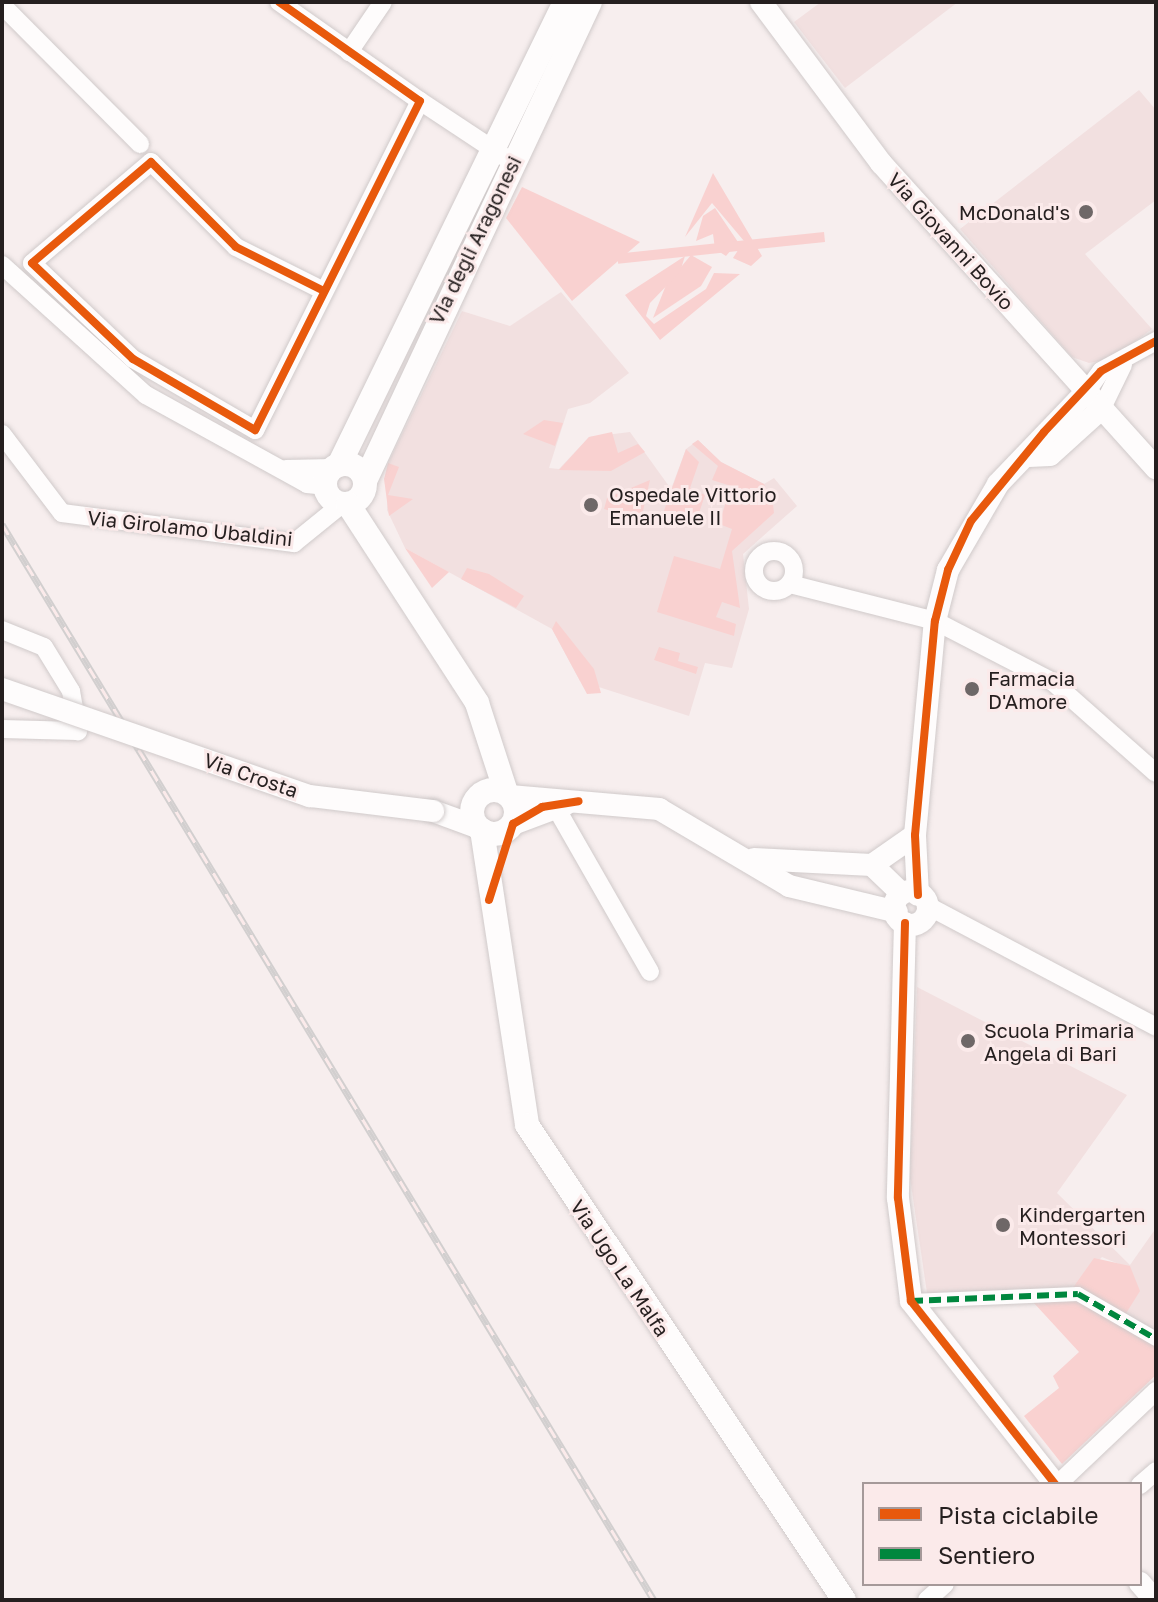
<!DOCTYPE html>
<html>
<head>
<meta charset="utf-8">
<style>
	body { margin:0 }
	#map { position:relative; width:1158px; height:1602px; overflow:hidden; background:#f7eeee; font-family:"Golos Text",sans-serif }
	div>[style] { position:absolute }
	[style*='--x'] { left:calc(var(--x)*1px); top:calc(var(--y)*1px); width:calc(var(--w)*1px); rotate:calc(var(--a)*1deg) }
	.built>* { inset:0; background:#f2e0e0 }
	.green>* { inset:0; background:#f9d1d0; transform-origin:0 0 }
	.roads { filter:drop-shadow(0 0 2px #d0caca) drop-shadow(0 0 2px #d0caca) }
	.pedestrian>* { height:14px; margin:-7px; padding:0 7px; transform-origin:7px; border-radius:7px; background:#fefcfc }
	.minor>* { height:18px; margin:-9px; padding:0 9px; transform-origin:9px; border-radius:9px; background:#fefcfc }
	.minor>.ring { margin:-9px; padding:0; box-sizing:content-box; background:none; border:18px solid #fefcfc; border-radius:50% }
	.tertiary>* { height:22px; margin:-11px; padding:0 11px; transform-origin:11px; border-radius:11px; background:#fefcfc }
	.tertiary>.ring { margin:-11px; padding:0; box-sizing:content-box; background:none; border:22px solid #fefcfc; border-radius:50% }
	.secondary>* { height:24px; margin:-12px; padding:0 12px; transform-origin:12px; border-radius:12px; background:#fefcfc }
	.secondary>.ring { margin:-12px; padding:0; box-sizing:content-box; background:none; border:24px solid #fefcfc; border-radius:50% }
	.rail>* { height:7px; margin-top:-3.5px; transform-origin:0; background:repeating-linear-gradient(90deg,#fbeaea 0 12px,#d2cfcf 0 24px); box-sizing:border-box; border-block:2px solid #d2cfcf }
	.bridges { filter:drop-shadow(0 0 2px #d0caca) drop-shadow(0 0 2px #d0caca) }
	.tertiary-bridge>* { height:22px; margin:-11px; padding:0 11px; transform-origin:11px; border-radius:11px; background:#fefcfc }
	.quiet>* { height:6px; margin-top:-3px; transform-origin:0; background:repeating-linear-gradient(90deg,#00873e 0 12px,transparent 0 18px) }
	.cycleway>* { height:8px; margin:-4px; padding:0 4px; transform-origin:4px; border-radius:4px; background:#e8590c }
	.dots>* { width:22px; height:22px; translate:-50% -50%; box-sizing:border-box; border:4px solid #fbeaea; border-radius:50% }
	span { translate:-50% -50%; white-space:nowrap; text-align:center; line-height:1.15; -webkit-text-stroke:6px #fbeaea; paint-order:stroke }
	.poi-label { font-size:20px; color:#251f1f }
	.right { translate:-100% -50%; text-align:right }
	.left { translate:0 -50%; text-align:left }
	.street-label { font-size:20px; color:#251f1f }
	.frame { position:absolute; inset:0; border:4px solid #251f1f; pointer-events:none }
	.legend { position:absolute; left:862px; top:1482px; width:280px; height:104px; box-sizing:border-box; background:#fbeaea; border:2px solid #a59999; margin:0; padding:10px 14px; list-style:none; font-size:24px; color:#251f1f }
	.legend li { display:flex; align-items:center; gap:16px; height:40px }
	.legend b { width:40px; border:2px solid #a59999 }
</style>
</head>
<body>
<div id="map">
	<div class="built">
		<i style="clip-path:polygon(821px 2px,958px 2px,845px 88px,794px 22px)"></i>
		<i style="clip-path:polygon(1139px 90px,1156px 110px,1156px 200px,1085px 254px,1152px 329px,1111px 359px,1089px 363px,1072px 357px,960px 229px)"></i>
		<i style="clip-path:polygon(561px 292px,629px 373px,590px 403px,568px 409px,549px 468px,559px 469px,589px 437px,630px 432px,671px 489px,686px 449px,698px 440px,721px 462px,764px 484px,774px 478px,797px 506px,743px 554px,749px 609px,732px 668px,705px 663px,689px 716px,580px 681px,552px 629px,405px 548px,387px 510px,388px 463px,462px 311px,510px 326px)"></i>
		<i style="clip-path:polygon(917px 987px,1127px 1095px,1057px 1193px,1130px 1265px,1156px 1228px,1156px 1334px,1125px 1315px,1121px 1265px,1102px 1257px,1072px 1289px,927px 1293px,910px 1178px)"></i>
	</div>
	<div class="green">
		<i style="clip-path:polygon(713px 173px,762px 256px,751px 266px,733px 258px,744px 241px,712px 203px,685px 237px)"></i>
		<i style="clip-path:polygon(522px 187px,640px 242px,572px 301px,506px 218px)"></i>
		<i style="clip-path:polygon(715px 208px,738px 242px,726px 256px,715px 249px,713px 234px,696px 241px,703px 216px)"></i>
		<i style="left:824px;top:232px;width:10px;height:208px;rotate:84deg"></i>
		<i style="clip-path:polygon(691px 255px,712px 267px,701px 286px,653px 318px,666px 285px)"></i>
		<i style="clip-path:polygon(685px 256px,680px 272px,650px 303px,646px 316px,654px 324px,706px 289px,714px 273px,740px 274px,660px 340px,625px 295px)"></i>
		<i style="clip-path:polygon(544px 420px,563px 423px,555px 446px,523px 434px)"></i>
		<i style="clip-path:polygon(612px 432px,618px 453px,638px 444px,645px 452px,611px 471px,559px 470px,589px 437px)"></i>
		<i style="clip-path:polygon(698px 440px,721px 462px,764px 484px,773px 504px,774px 513px,732px 551px,740px 608px,722px 602px,716px 617px,736px 624px,734px 636px,657px 612px,674px 556px,720px 569px,732px 529px,719px 524px,731px 486px,712px 480px,718px 466px,692px 444px)"></i>
		<i style="clip-path:polygon(686px 449px,699px 462px,690px 488px,705px 495px,694px 528px,661px 519px)"></i>
		<i style="clip-path:polygon(388px 463px,399px 467px,388px 495px,413px 499px,389px 516px,384px 479px)"></i>
		<i style="clip-path:polygon(650px 480px,641px 520px,604px 509px,607px 498px)"></i>
		<i style="clip-path:polygon(405px 548px,449px 572px,432px 588px)"></i>
		<i style="clip-path:polygon(467px 568px,489px 574px,524px 596px,516px 608px,461px 579px)"></i>
		<i style="clip-path:polygon(556px 621px,594px 669px,601px 693px,587px 694px,552px 629px)"></i>
		<i style="clip-path:polygon(659px 647px,680px 653px,678px 661px,698px 667px,696px 674px,654px 660px)"></i>
		<i style="clip-path:polygon(1094px 1258px,1130px 1266px,1140px 1291px,1125px 1315px,1156px 1334px,1156px 1375px,1062px 1464px,1024px 1416px,1059px 1388px,1053px 1376px,1079px 1352px,1033px 1302px,1072px 1289px)"></i>
	</div>
	<div class="roads">
		<div class="pedestrian">
			<i style="--x:911;--y:1301;--w:167;--a:-2.4"></i>
			<i style="--x:1078;--y:1294;--w:90;--a:30"></i>
		</div>
		<div class="minor">
			<i style="--x:279;--y:2;--w:172;--a:35.1"></i>
			<i style="--x:420;--y:101;--w:368;--a:116.6"></i>
			<i style="--x:255;--y:430;--w:141;--a:-149.8"></i>
			<i style="--x:133;--y:359;--w:139;--a:-136.5"></i>
			<i style="--x:32;--y:263;--w:156;--a:-40.3"></i>
			<i style="--x:151;--y:162;--w:120;--a:45"></i>
			<i style="--x:236;--y:247;--w:96;--a:26.6"></i>
			<i style="--x:2;--y:5;--w:196;--a:45.2"></i>
			<i style="--x:349;--y:52;--w:60;--a:-55.8"></i>
			<i style="--x:420;--y:101;--w:110;--a:33.5"></i>
			<i style="--x:2;--y:265;--w:194;--a:42.1"></i>
			<i style="--x:146;--y:395;--w:184;--a:28.9"></i>
			<i style="--x:307;--y:484;--w:18;--a:6"></i>
			<i style="--x:1087;--y:391;--w:24;--a:-55"></i>
			<i style="--x:1101;--y:371;--w:63;--a:-28.6"></i>
			<i style="--x:1102;--y:408;--w:48;--a:-64"></i>
			<i style="--x:2;--y:434;--w:99;--a:52.8"></i>
			<i style="--x:62;--y:513;--w:234;--a:7.4"></i>
			<i style="--x:294;--y:543;--w:62;--a:-39.1"></i>
			<i style="--x:286;--y:469;--w:47;--a:-1.2"></i>
			<i class="ring" style="left:754px;top:551px;width:22px;height:22px"></i>
			<i style="--x:790;--y:584;--w:150;--a:14.3"></i>
			<i style="--x:935;--y:621;--w:133;--a:27.3"></i>
			<i style="--x:1053;--y:682;--w:137;--a:41.5"></i>
			<i style="--x:2;--y:630;--w:45;--a:22"></i>
			<i style="--x:44;--y:647;--w:52;--a:58.5"></i>
			<i style="--x:71;--y:691;--w:41;--a:80.1"></i>
			<i style="--x:78;--y:731;--w:76;--a:-178.5"></i>
			<i style="--x:555;--y:806;--w:191;--a:60.2"></i>
			<i style="--x:926;--y:905;--w:260;--a:27.9"></i>
			<i style="--x:1058;--y:1484;--w:135;--a:-43.5"></i>
			<i style="--x:1140;--y:1485;--w:21;--a:-41"></i>
			<i style="--x:927;--y:1600;--w:24;--a:-42"></i>
		</div>
		<div class="tertiary">
			<i style="--x:761;--y:2;--w:201;--a:53.3"></i>
			<i style="--x:881;--y:163;--w:411;--a:48"></i>
			<i style="--x:1029;--y:456;--w:21;--a:-3"></i>
			<i style="--x:1050;--y:455;--w:70;--a:-42.1"></i>
			<i style="--x:510;--y:796;--w:150;--a:5"></i>
			<i style="--x:659;--y:809;--w:151;--a:30.6"></i>
			<i style="--x:789;--y:886;--w:111;--a:13.5"></i>
			<i style="--x:433;--y:811;--w:47;--a:20"></i>
			<i style="--x:513;--y:824;--w:57;--a:-20.7"></i>
			<i style="--x:754;--y:859;--w:118;--a:2.9"></i>
			<i style="--x:872;--y:865;--w:37;--a:44"></i>
			<i style="--x:872;--y:865;--w:52;--a:-34.9"></i>
			<i class="ring" style="left:894px;top:891px;width:12px;height:12px"></i>
			<i style="--x:918;--y:895;--w:60;--a:-92.9"></i>
			<i style="--x:915;--y:835;--w:215;--a:-84.7"></i>
			<i style="--x:935;--y:621;--w:53;--a:-75.7"></i>
			<i style="--x:948;--y:570;--w:99;--a:-59.8"></i>
			<i style="--x:998;--y:484;--w:129;--a:-46.3"></i>
			<i style="--x:905;--y:923;--w:275;--a:91.5"></i>
			<i style="--x:898;--y:1198;--w:104;--a:82.8"></i>
			<i style="--x:911;--y:1301;--w:233;--a:51.8"></i>
			<i style="--x:1140;--y:1583;--w:23;--a:49"></i>
		</div>
		<div class="secondary">
			<i class="ring" style="left:325px;top:464px;width:16px;height:16px"></i>
			<i style="--x:339;--y:465;--w:515;--a:-63.98"></i>
			<i style="--x:365;--y:481;--w:529;--a:-64.84"></i>
			<i style="--x:348;--y:504;--w:237;--a:57"></i>
			<i style="--x:477;--y:703;--w:94;--a:72"></i>
			<i class="ring" style="left:472px;top:790px;width:20px;height:20px"></i>
			<i style="--x:482;--y:830;--w:298;--a:81.3"></i>
			<i style="--x:527;--y:1125;--w:571;--a:56.28"></i>
		</div>
	</div>
	<div class="rail">
		<i style="--x:2;--y:524;--w:1258;--a:58.79"></i>
	</div>
	<div class="bridges">
		<div class="tertiary-bridge">
			<i style="--x:2;--y:689;--w:326;--a:19.2"></i>
			<i style="--x:310;--y:796;--w:124;--a:7"></i>
		</div>
	</div>
	<div class="quiet">
		<i style="--x:911;--y:1301;--w:167;--a:-2.4"></i>
		<i style="--x:1078;--y:1294;--w:90;--a:30"></i>
	</div>
	<div class="cycleway">
		<i style="--x:279;--y:2;--w:172;--a:35.1"></i>
		<i style="--x:420;--y:101;--w:368;--a:116.6"></i>
		<i style="--x:255;--y:430;--w:141;--a:-149.8"></i>
		<i style="--x:133;--y:359;--w:139;--a:-136.5"></i>
		<i style="--x:32;--y:263;--w:156;--a:-40.3"></i>
		<i style="--x:151;--y:162;--w:120;--a:45"></i>
		<i style="--x:236;--y:247;--w:96;--a:26.6"></i>
		<i style="--x:918;--y:895;--w:60;--a:-92.9"></i>
		<i style="--x:915;--y:835;--w:215;--a:-84.7"></i>
		<i style="--x:935;--y:621;--w:53;--a:-75.7"></i>
		<i style="--x:948;--y:570;--w:54;--a:-64.9"></i>
		<i style="--x:971;--y:521;--w:115;--a:-50.6"></i>
		<i style="--x:1044;--y:432;--w:83;--a:-46.9"></i>
		<i style="--x:1101;--y:371;--w:63;--a:-28.6"></i>
		<i style="--x:489;--y:900;--w:80;--a:-72.5"></i>
		<i style="--x:513;--y:824;--w:34;--a:-30"></i>
		<i style="--x:542;--y:807;--w:37;--a:-9"></i>
		<i style="--x:905;--y:923;--w:275;--a:91.5"></i>
		<i style="--x:898;--y:1198;--w:104;--a:82.8"></i>
		<i style="--x:911;--y:1301;--w:233;--a:51.8"></i>
	</div>
	<div class="dots">
		<i style="left:1086px;top:212px;background:#6e6767"></i>
		<i style="left:591px;top:505px;background:#6e6767"></i>
		<i style="left:972px;top:689px;background:#6e6767"></i>
		<i style="left:968px;top:1041px;background:#6e6767"></i>
		<i style="left:1003px;top:1225px;background:#6e6767"></i>
	</div>
	<div class="poi-label">
		<span class="right" style="left:1070px;top:212px">McDonald's</span>
		<span class="left" style="left:609px;top:506px">Ospedale Vittorio<br>Emanuele II</span>
		<span class="left" style="left:988px;top:690px">Farmacia<br>D'Amore</span>
		<span class="left" style="left:984px;top:1042px">Scuola Primaria<br>Angela di Bari</span>
		<span class="left" style="left:1019px;top:1226px">Kindergarten<br>Montessori</span>
	</div>
	<div class="street-label">
		<span style="left:475px;top:240px;rotate:-64deg">Via degli Aragonesi</span>
		<span style="left:951px;top:241px;rotate:48deg">Via Giovanni Bovio</span>
		<span style="left:190px;top:528px;rotate:6deg">Via Girolamo Ubaldini</span>
		<span style="left:251px;top:775px;rotate:19deg">Via Crosta</span>
		<span style="left:620px;top:1268px;rotate:56deg">Via Ugo La Malfa</span>
	</div>
	<div class="frame"></div>
	<ul class="legend">
	<li><b style="height:10px;background:#e8590c"></b>Pista ciclabile</li>
	<li><b style="height:10px;background:#00873e"></b>Sentiero</li>
	</ul>
</div>
</body>
</html>
